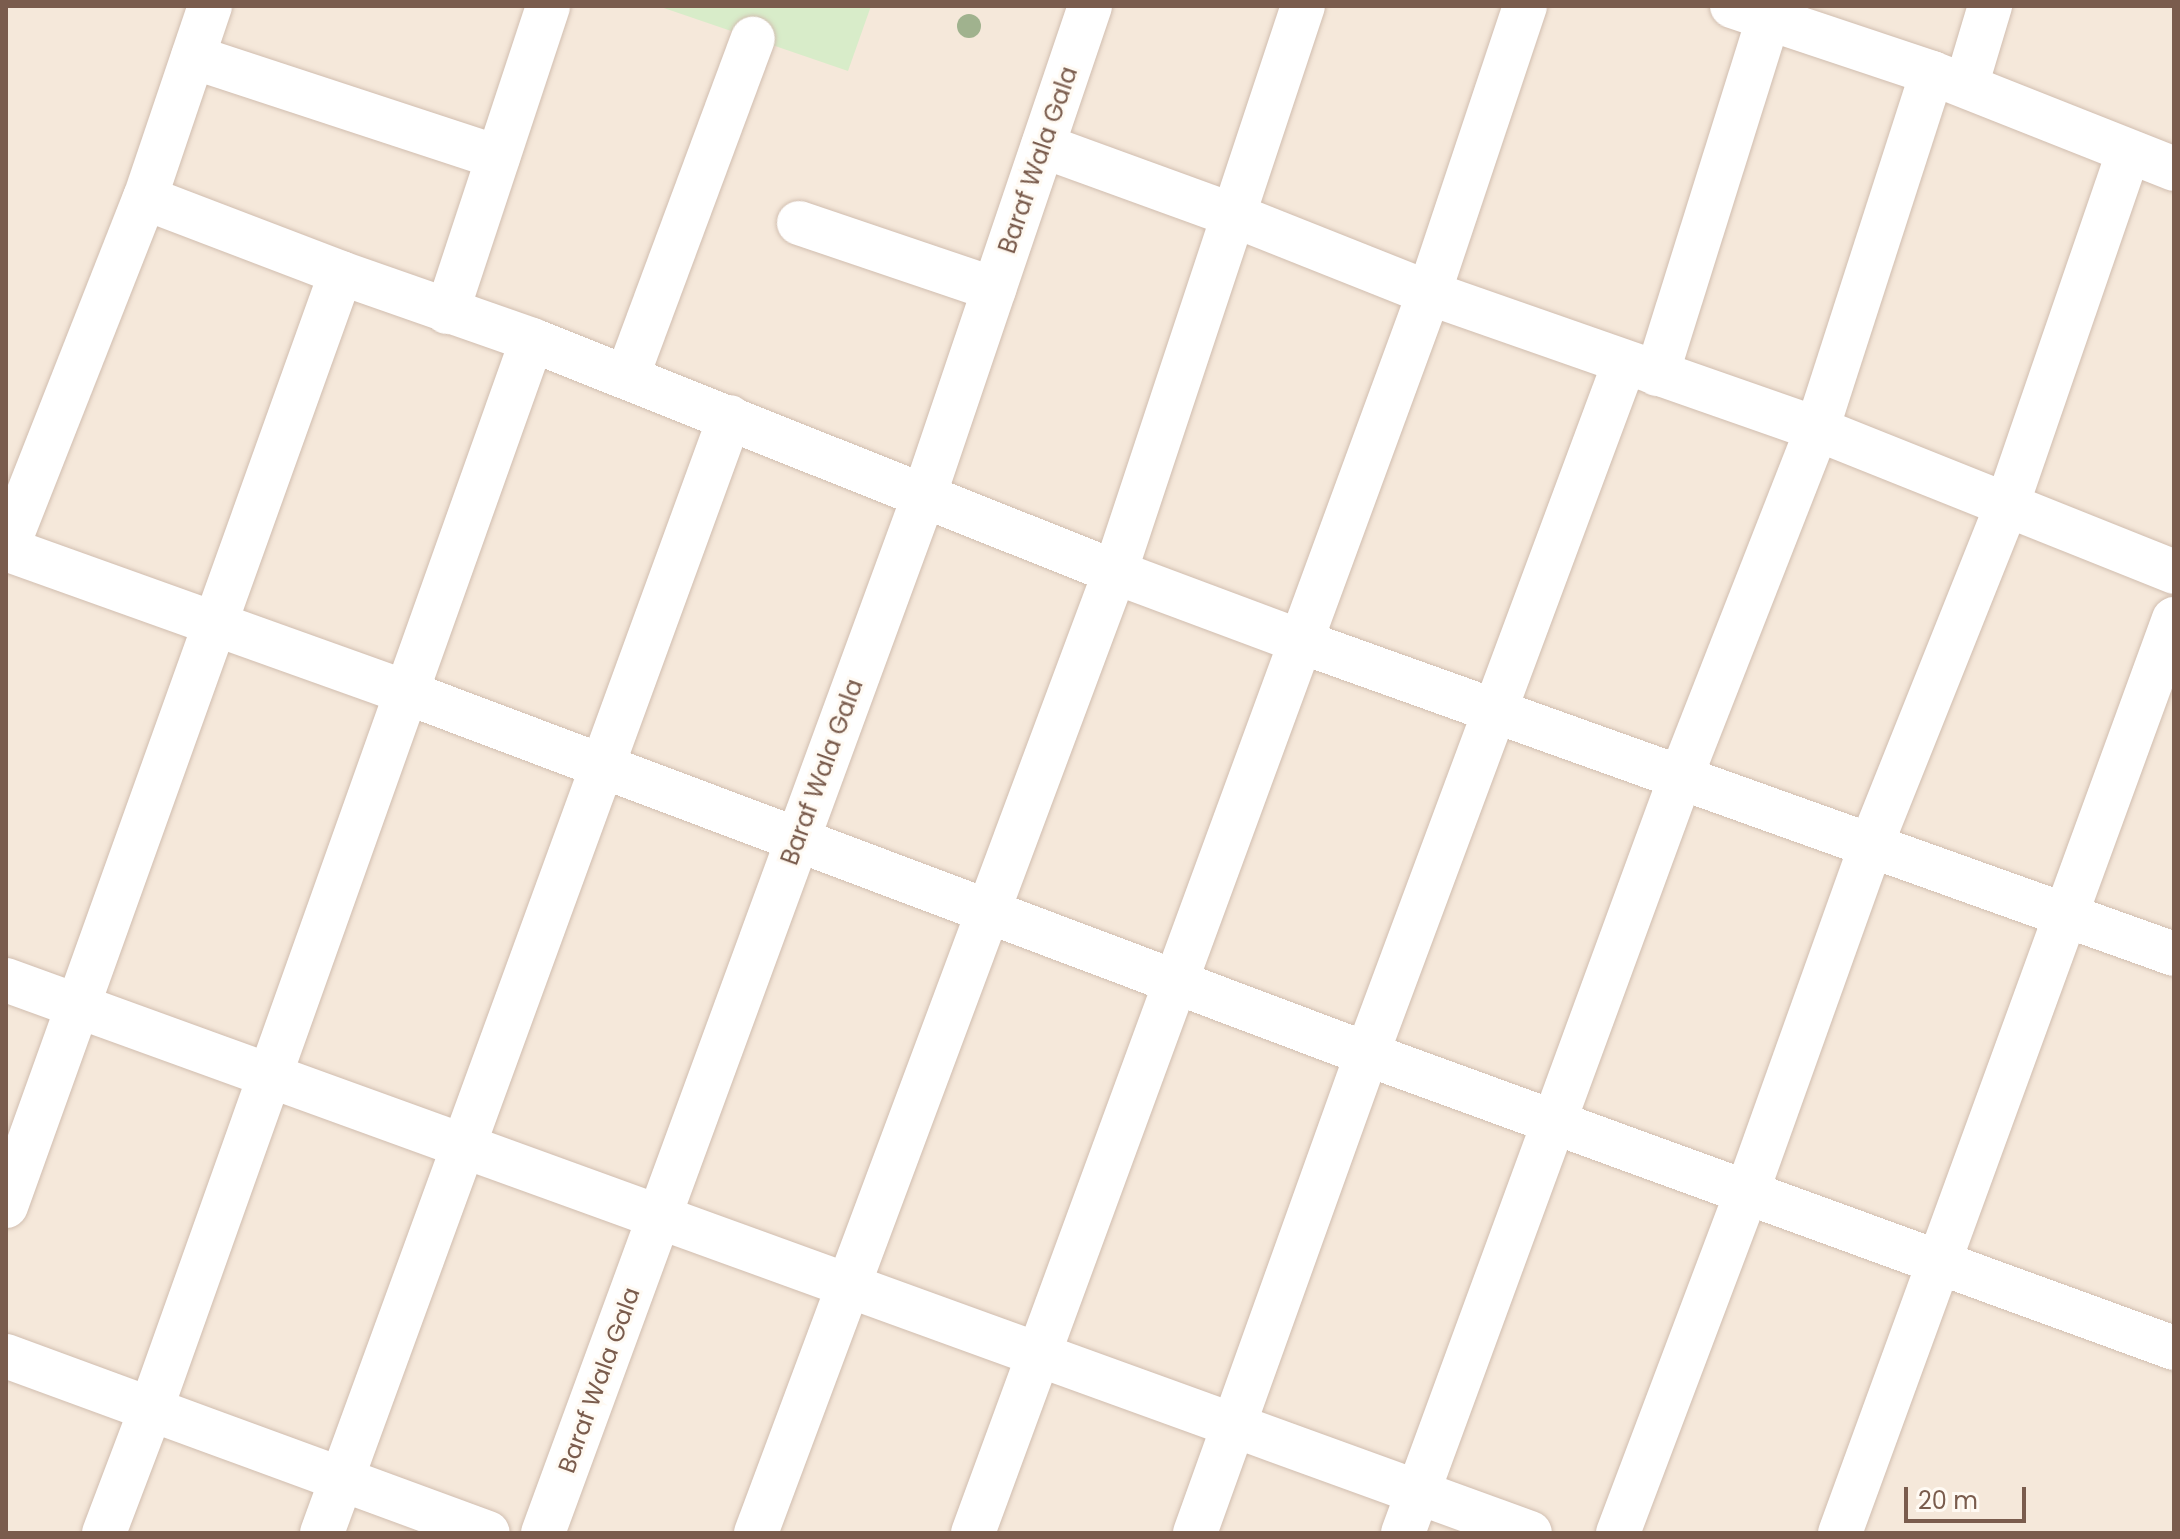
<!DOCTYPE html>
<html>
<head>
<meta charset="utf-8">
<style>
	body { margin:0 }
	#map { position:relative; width:2180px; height:1539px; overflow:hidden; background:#fdf6ec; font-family:Poppins,sans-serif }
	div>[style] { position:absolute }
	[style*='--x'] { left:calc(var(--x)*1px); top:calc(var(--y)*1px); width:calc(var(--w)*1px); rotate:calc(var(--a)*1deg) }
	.residential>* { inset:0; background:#f5e8da; transform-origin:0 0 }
	.green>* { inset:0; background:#d8ecc9 }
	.roads { filter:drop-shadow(0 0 2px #d1beb0) drop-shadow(0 0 2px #d1beb0) }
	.minor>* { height:44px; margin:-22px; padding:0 22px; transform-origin:22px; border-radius:22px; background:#fff }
	.trees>* { width:24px; height:24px; margin:-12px; border-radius:50%; background:#a0b28e }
	span { translate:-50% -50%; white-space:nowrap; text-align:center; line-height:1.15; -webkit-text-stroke:6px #fffaf3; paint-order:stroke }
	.street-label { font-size:24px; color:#7a5c4d }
	.frame { position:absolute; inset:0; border:8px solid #7a5c4d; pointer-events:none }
	.scale { position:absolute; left:1904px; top:1487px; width:122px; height:36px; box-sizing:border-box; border:4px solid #7a5c4d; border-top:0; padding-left:10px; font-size:24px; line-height:28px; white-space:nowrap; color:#7a5c4d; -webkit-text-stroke:6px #fffaf3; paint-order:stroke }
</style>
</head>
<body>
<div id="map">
	<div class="residential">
		<i style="left:6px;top:6px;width:2168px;height:1527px"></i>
	</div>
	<div class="green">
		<i style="clip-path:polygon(658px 6px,871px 6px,848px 71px)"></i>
	</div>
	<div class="roads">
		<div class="minor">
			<i style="--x:1732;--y:6;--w:211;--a:18.5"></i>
			<i style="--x:1932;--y:73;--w:260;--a:21.6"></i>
			<i style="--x:193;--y:57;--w:321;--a:18.2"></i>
			<i style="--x:1966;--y:86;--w:84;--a:-73.3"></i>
			<i style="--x:1043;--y:146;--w:202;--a:20"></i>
			<i style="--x:1233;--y:215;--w:211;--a:21.7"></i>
			<i style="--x:1429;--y:293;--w:411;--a:19.3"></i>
			<i style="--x:1817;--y:429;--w:385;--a:21.8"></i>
			<i style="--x:145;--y:198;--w:210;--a:20.9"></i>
			<i style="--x:341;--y:273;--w:202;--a:19.3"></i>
			<i style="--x:532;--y:340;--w:627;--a:21.7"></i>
			<i style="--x:1115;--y:572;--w:200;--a:20.5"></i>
			<i style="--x:1302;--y:642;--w:926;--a:19.69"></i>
			<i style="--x:799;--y:223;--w:206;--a:18.7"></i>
			<i style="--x:447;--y:312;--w:322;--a:-71.7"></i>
			<i style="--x:1657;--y:374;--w:386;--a:-72.6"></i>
			<i style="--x:627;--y:377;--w:361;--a:-69.6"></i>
			<i style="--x:6;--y:549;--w:427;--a:19.7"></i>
			<i style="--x:408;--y:693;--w:1025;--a:20.63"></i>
			<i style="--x:1367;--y:1054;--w:859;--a:20.02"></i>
			<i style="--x:6;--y:550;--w:378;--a:-68.5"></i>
			<i style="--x:145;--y:198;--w:203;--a:-71.3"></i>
			<i style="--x:6;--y:980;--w:1621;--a:19.94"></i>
			<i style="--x:6;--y:1206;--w:991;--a:-70.25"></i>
			<i style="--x:6;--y:1356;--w:513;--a:20.16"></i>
			<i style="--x:104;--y:1533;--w:133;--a:-69.2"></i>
			<i style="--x:151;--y:1409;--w:1135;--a:-70.38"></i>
			<i style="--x:322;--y:1533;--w:1188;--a:-69.92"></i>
			<i style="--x:543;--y:1533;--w:1105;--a:-69.83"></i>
			<i style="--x:924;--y:496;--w:517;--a:-71.28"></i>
			<i style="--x:756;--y:1533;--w:1026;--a:-69.52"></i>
			<i style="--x:1115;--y:572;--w:596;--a:-71.63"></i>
			<i style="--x:973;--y:1533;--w:1321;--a:-69.81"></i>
			<i style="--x:1429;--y:293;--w:303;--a:-71.5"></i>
			<i style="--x:1195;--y:1533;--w:509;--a:-70.25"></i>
			<i style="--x:1367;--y:1054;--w:736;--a:-69.57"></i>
			<i style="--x:1403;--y:1533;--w:803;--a:-69.83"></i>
			<i style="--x:1680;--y:779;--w:376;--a:-68.6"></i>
			<i style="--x:1817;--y:429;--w:374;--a:-72.1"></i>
			<i style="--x:1618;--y:1533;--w:365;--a:-69.3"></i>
			<i style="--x:1747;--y:1192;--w:368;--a:-70.3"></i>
			<i style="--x:1871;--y:845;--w:366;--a:-68.2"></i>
			<i style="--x:2007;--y:505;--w:372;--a:-71"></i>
			<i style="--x:1840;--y:1533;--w:973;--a:-69.93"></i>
		</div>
	</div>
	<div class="trees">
		<i style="left:969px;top:26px"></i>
	</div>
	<div class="street-label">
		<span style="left:1038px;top:160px;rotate:-71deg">Baraf Wala Gala</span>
		<span style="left:822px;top:772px;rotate:-70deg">Baraf Wala Gala</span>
		<span style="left:599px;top:1380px;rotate:-70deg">Baraf Wala Gala</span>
	</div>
	<div class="frame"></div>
	<div class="scale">20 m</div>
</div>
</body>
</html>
